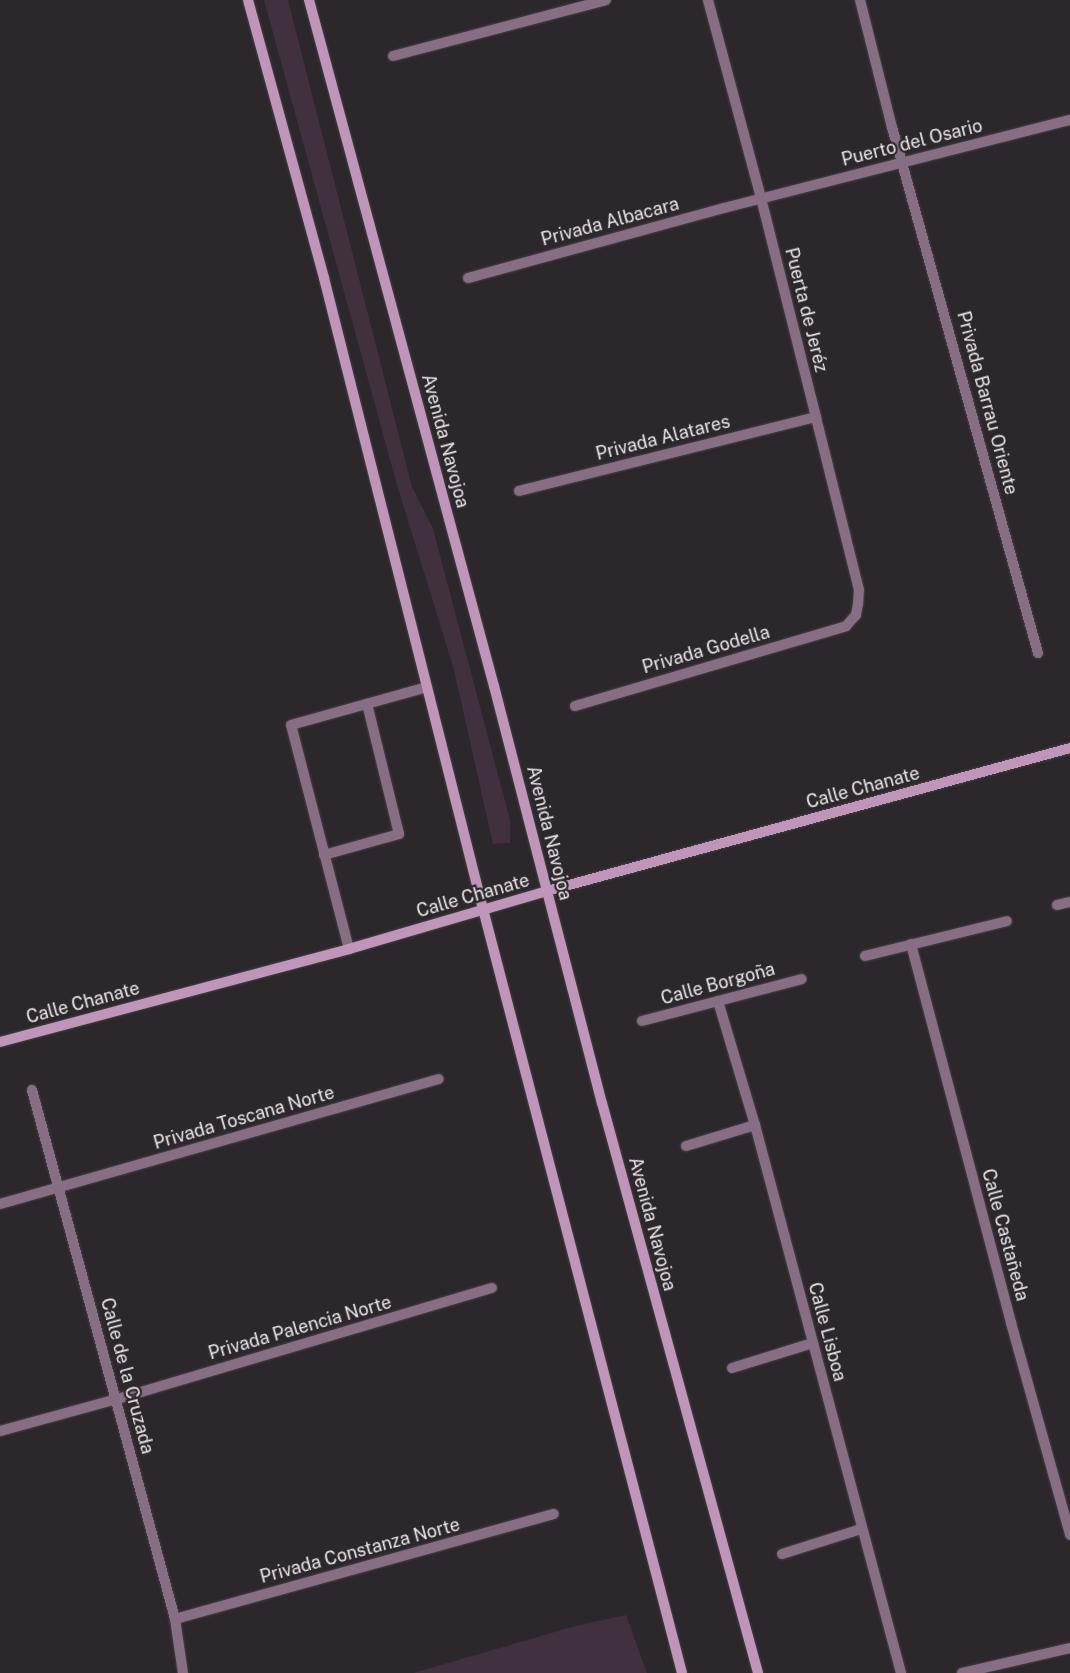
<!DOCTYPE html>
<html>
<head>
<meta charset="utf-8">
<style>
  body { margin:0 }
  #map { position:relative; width:1070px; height:1673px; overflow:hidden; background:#2c272b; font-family:"Public Sans",sans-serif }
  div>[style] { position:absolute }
  .green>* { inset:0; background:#41303e }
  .roads { filter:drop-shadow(0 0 1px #474246) drop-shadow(0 0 1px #474246) }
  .lane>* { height:10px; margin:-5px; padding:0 5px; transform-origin:5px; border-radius:5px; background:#886e85 }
  .street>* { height:10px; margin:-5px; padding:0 5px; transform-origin:5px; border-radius:5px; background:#886e85 }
  .secondary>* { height:10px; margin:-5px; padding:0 5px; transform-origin:5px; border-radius:5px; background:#bf96b9 }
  span { translate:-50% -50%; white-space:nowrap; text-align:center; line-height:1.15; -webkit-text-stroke:4.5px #2c272b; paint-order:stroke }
  .street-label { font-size:18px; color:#eae7e9 }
</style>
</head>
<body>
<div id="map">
  <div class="green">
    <div style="clip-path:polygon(264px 0,288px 0,412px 487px,433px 529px,510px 820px,510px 843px,493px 844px,453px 666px,397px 485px)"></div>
    <div style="clip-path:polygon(626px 1615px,647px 1673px,413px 1673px,579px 1625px)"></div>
  </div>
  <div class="roads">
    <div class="lane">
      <div style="left:324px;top:855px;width:78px;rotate:-15.6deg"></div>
      <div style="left:399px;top:834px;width:134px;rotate:-103.8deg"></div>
      <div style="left:349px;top:949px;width:231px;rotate:-104.5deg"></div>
      <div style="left:291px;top:725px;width:141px;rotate:-15.6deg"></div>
    </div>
    <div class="street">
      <div style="left:860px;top:0;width:131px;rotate:75.9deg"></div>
      <div style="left:892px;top:127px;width:546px;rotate:74.49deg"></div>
      <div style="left:393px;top:56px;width:220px;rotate:-14.7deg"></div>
      <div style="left:468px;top:278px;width:265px;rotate:-15.3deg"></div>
      <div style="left:724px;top:208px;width:357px;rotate:-14.3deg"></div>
      <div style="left:519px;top:491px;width:306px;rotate:-14deg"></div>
      <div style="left:575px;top:706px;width:283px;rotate:-16.4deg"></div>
      <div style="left:846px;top:626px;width:15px;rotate:-48deg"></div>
      <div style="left:856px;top:615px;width:11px;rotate:-80deg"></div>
      <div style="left:858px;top:604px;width:14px;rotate:-86deg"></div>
      <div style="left:859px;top:590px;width:178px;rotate:-104deg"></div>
      <div style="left:816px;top:417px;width:226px;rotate:-104.1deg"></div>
      <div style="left:761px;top:198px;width:205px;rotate:-105deg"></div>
      <div style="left:1057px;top:905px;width:13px;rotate:-13deg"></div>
      <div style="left:911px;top:944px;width:392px;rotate:75.2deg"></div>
      <div style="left:1011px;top:1323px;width:220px;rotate:74.4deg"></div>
      <div style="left:865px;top:956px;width:146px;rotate:-13.8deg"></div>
      <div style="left:718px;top:1001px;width:129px;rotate:73.4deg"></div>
      <div style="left:755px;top:1125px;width:567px;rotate:75.08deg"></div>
      <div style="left:642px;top:1021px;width:165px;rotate:-14.7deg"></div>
      <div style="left:32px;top:1090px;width:548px;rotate:74.87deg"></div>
      <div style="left:175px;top:1619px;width:55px;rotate:81.6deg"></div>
      <div style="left:686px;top:1146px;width:72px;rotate:-16.9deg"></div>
      <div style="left:0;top:1204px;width:456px;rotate:-15.9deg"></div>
      <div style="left:732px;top:1368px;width:85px;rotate:-17.2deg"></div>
      <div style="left:0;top:1431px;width:121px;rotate:-15.3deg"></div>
      <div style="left:117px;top:1399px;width:391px;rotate:-16.5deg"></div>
      <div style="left:782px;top:1554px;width:83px;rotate:-17.6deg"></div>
      <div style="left:175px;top:1619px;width:393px;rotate:-15.5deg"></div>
      <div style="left:962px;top:1673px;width:111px;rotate:-13deg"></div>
    </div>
    <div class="secondary">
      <div style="left:248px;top:0;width:288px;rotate:74.7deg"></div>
      <div style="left:324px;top:278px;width:651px;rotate:75.86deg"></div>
      <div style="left:483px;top:909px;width:789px;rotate:75.4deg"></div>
      <div style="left:309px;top:0;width:711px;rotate:74.91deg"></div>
      <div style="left:494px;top:686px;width:431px;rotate:75.5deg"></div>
      <div style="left:602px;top:1103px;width:591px;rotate:74.69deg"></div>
      <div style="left:0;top:1042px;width:361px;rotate:-14.9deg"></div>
      <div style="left:349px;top:949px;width:206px;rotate:-16.3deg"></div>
      <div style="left:547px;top:891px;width:542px;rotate:-15.29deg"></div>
    </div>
  </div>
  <div class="street-label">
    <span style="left:912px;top:143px;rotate:-14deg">Puerto del Osario</span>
    <span style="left:610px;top:222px;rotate:-15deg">Privada Albacara</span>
    <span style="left:806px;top:310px;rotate:76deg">Puerta de Jeréz</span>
    <span style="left:987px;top:403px;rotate:75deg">Privada Barrau Oriente</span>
    <span style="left:663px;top:438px;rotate:-14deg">Privada Alatares</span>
    <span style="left:445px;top:441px;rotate:75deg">Avenida Navojoa</span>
    <span style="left:706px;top:650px;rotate:-16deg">Privada Godella</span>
    <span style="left:863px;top:788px;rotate:-15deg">Calle Chanate</span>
    <span style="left:549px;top:833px;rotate:76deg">Avenida Navojoa</span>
    <span style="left:473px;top:896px;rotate:-16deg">Calle Chanate</span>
    <span style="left:718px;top:984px;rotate:-15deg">Calle Borgoña</span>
    <span style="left:83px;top:1003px;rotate:-15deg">Calle Chanate</span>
    <span style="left:244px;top:1118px;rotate:-16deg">Privada Toscana Norte</span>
    <span style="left:652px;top:1224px;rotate:75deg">Avenida Navojoa</span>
    <span style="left:1005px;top:1235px;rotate:75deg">Calle Castañeda</span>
    <span style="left:300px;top:1328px;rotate:-16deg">Privada Palencia Norte</span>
    <span style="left:827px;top:1332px;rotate:75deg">Calle Lisboa</span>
    <span style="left:127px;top:1376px;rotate:75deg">Calle de la Cruzada</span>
    <span style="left:360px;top:1551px;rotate:-15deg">Privada Constanza Norte</span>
  </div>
</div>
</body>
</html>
